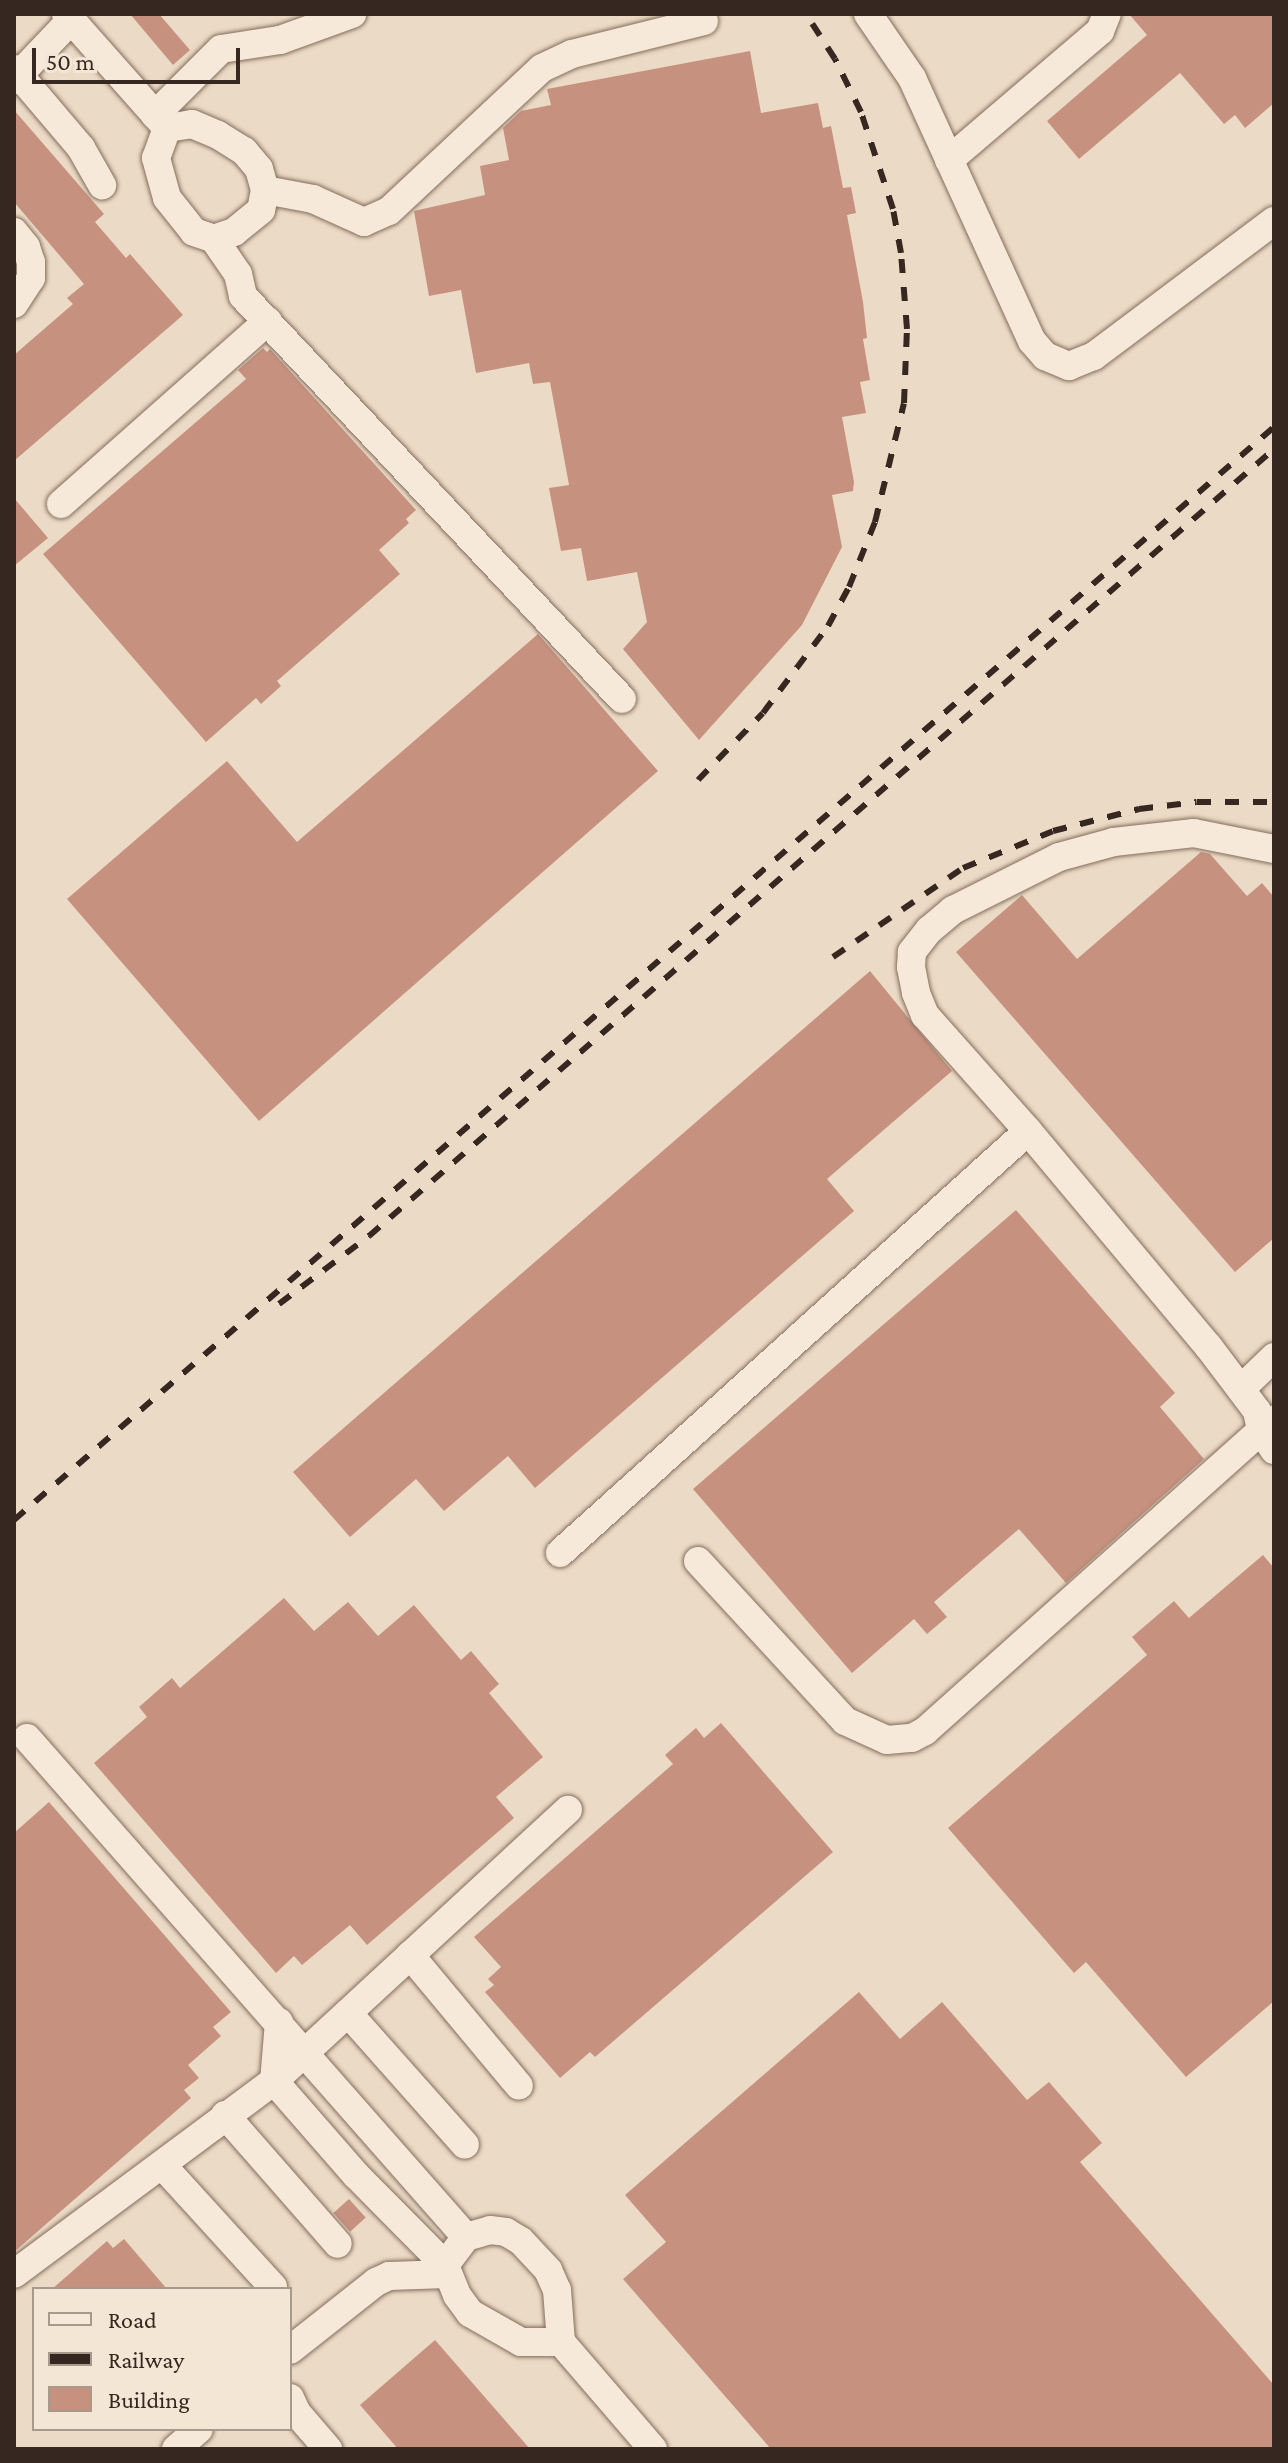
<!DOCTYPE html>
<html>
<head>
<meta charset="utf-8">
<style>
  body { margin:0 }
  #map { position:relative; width:1288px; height:2463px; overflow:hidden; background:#ebdbc6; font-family:"Crimson Pro",serif }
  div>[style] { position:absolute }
  .building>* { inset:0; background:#c6927f; transform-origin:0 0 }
  .roads { filter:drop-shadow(0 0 2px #856d5d) drop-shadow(0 0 2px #856d5d) }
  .minor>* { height:28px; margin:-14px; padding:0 14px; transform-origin:14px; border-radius:14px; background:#f6e9d9 }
  .rail>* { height:6px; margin-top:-3px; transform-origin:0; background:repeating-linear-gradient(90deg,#362720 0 14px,transparent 0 28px) }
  span { translate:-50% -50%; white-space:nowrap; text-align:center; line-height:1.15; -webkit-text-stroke:6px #f3e6d5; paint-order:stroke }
  .frame { position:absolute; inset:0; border:16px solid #362720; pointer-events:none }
  .legend { position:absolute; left:32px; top:2287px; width:260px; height:144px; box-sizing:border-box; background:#f3e6d5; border:2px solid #a79a8d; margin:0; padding:10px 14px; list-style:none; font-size:24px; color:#362720 }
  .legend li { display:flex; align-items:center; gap:16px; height:40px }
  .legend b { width:40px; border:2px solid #a79a8d }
  .scale { position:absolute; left:32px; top:48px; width:208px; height:36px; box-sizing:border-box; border:4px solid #362720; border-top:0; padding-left:10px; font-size:24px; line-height:28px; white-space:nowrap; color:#362720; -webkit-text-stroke:6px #f3e6d5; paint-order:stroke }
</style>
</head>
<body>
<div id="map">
  <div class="building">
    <div style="clip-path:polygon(130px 14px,159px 14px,190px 50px,173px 65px)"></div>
    <div style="clip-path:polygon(1129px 14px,1274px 14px,1274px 103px,1245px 128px,1235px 115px,1224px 124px,1180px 73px,1079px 159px,1047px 121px,1147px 35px)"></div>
    <div style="clip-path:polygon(750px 51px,761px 113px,818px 103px,823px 128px,831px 126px,843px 188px,851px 187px,856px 213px,847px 215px,863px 302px,867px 338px,863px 339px,870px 380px,860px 382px,866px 413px,842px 417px,854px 482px,853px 491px,832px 495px,842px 547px,802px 625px,699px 740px,623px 649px,647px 622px,637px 572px,587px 581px,581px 548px,561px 551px,549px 488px,569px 485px,550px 382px,533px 384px,529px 363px,476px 373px,461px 290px,429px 296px,414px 211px,485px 195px,480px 166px,509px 160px,503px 128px,521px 111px,551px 105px,547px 89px)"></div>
    <div style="clip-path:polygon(14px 110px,104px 214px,95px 222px,126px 258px,130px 254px,183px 315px,14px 461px,14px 355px,73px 304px,67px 298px,84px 284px,14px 202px)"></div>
    <div style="clip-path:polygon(263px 348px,267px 352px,270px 349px,416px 510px,406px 519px,409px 523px,379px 550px,400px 574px,277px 681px,281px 686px,261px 704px,256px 698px,206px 742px,43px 554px,246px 379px,238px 370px)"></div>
    <div style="clip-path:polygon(14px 498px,48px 538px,14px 566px)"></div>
    <div style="clip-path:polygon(538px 634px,658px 771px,259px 1121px,67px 899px,227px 761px,297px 842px)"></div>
    <div style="clip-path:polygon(1201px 852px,1210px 854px,1247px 896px,1262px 883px,1274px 897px,1274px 1238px,1235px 1272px,956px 952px,1022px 895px,1077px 959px)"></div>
    <div style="clip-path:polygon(870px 971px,952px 1071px,827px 1179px,854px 1211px,535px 1488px,508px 1456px,444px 1511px,416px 1479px,350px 1537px,293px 1472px)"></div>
    <div style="clip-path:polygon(1016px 1210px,1175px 1393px,1160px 1407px,1204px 1459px,1066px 1583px,1019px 1529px,934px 1602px,947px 1617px,927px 1634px,914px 1619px,852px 1673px,693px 1489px)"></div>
    <div style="clip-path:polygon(1263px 1555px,1274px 1568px,1274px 2001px,1186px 2077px,1086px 1962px,1074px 1973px,948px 1828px,1147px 1655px,1132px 1637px,1174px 1601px,1189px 1618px)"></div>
    <div style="clip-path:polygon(284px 1598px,314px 1631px,348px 1602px,378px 1636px,414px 1605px,461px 1660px,471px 1651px,499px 1684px,489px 1693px,543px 1757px,496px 1797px,514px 1818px,367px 1945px,350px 1925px,302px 1965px,294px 1956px,276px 1973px,94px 1763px,147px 1717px,139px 1707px,172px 1678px,180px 1688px)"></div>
    <div style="clip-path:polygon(721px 1723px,833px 1852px,595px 2057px,590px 2052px,560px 2078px,485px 1992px,494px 1985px,488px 1979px,501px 1967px,474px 1937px,673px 1764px,665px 1755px,696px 1728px,704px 1738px)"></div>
    <div style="clip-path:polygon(49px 1802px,231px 2012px,213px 2027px,221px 2036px,188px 2065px,199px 2078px,184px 2090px,191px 2098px,14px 2252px,14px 1833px)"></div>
    <div style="clip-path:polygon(859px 1992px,900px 2039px,942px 2002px,1027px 2100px,1049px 2082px,1102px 2143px,1080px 2162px,1274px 2385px,1274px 2449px,771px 2449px,623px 2279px,666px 2242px,625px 2195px)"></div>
    <div style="left:349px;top:2199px;width:25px;height:21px;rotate:48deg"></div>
    <div style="clip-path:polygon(124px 2239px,167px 2289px,52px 2289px,107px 2241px,113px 2248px)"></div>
    <div style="clip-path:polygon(435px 2340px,530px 2449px,398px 2449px,360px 2405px)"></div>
  </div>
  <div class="roads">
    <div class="minor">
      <div style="left:66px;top:14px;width:151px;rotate:48.5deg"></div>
      <div style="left:868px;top:14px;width:78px;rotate:55.5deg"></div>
      <div style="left:912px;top:78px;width:289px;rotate:65.5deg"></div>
      <div style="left:1032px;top:341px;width:20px;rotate:49deg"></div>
      <div style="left:1045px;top:356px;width:26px;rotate:23deg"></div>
      <div style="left:1069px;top:366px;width:27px;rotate:-22deg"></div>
      <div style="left:1094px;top:356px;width:225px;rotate:-36.9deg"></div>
      <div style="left:14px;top:69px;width:104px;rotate:49.7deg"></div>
      <div style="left:81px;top:148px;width:43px;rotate:60.4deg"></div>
      <div style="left:14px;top:80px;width:83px;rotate:-46.5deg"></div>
      <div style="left:155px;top:115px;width:93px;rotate:-45deg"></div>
      <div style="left:221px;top:49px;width:60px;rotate:-8.7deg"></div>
      <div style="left:280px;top:40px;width:77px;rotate:-19.9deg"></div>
      <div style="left:167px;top:128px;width:32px;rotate:110deg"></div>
      <div style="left:156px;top:158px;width:41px;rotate:74.6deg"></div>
      <div style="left:167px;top:198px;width:43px;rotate:51.5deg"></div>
      <div style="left:194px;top:232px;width:21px;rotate:19deg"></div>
      <div style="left:214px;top:239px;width:42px;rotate:55.6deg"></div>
      <div style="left:238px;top:274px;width:23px;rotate:77deg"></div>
      <div style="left:243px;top:296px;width:553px;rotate:46.76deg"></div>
      <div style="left:167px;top:128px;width:25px;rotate:-9deg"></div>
      <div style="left:192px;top:124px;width:28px;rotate:23deg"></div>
      <div style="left:218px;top:135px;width:31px;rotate:32deg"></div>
      <div style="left:244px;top:151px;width:23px;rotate:50deg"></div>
      <div style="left:259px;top:169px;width:22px;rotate:74deg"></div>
      <div style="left:265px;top:190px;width:20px;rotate:101deg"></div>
      <div style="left:261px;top:210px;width:35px;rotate:141deg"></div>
      <div style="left:234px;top:232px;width:21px;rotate:161deg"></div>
      <div style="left:949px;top:160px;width:199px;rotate:-40.5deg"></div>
      <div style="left:1100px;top:31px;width:18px;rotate:-68deg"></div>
      <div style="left:265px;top:190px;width:49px;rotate:10.6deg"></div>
      <div style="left:313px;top:199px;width:56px;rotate:24.3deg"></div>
      <div style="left:364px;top:222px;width:27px;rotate:-24deg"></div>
      <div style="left:389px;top:211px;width:209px;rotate:-43.1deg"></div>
      <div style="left:542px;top:68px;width:33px;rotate:-25deg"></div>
      <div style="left:572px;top:54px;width:136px;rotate:-14deg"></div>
      <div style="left:14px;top:232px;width:19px;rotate:51deg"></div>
      <div style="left:26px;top:247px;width:16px;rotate:72deg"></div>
      <div style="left:31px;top:262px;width:16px;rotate:90deg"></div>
      <div style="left:31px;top:278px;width:31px;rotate:123deg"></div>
      <div style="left:61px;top:504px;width:276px;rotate:-41.5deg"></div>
      <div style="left:1274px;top:849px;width:82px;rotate:-168.7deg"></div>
      <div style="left:1194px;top:833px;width:81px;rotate:173.6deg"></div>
      <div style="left:1114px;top:842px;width:57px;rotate:164.7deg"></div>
      <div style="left:1059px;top:857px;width:119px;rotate:153.4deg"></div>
      <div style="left:953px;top:910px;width:31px;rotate:140deg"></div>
      <div style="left:929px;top:930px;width:28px;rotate:128deg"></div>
      <div style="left:912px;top:952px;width:15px;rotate:94deg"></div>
      <div style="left:911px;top:967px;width:26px;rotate:79deg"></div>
      <div style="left:916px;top:993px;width:24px;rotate:68deg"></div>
      <div style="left:925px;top:1015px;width:155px;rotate:48.4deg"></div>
      <div style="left:1028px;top:1131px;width:280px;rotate:50.1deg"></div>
      <div style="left:1208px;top:1346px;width:81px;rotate:53deg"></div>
      <div style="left:1257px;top:1411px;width:19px;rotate:78deg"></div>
      <div style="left:1261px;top:1430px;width:24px;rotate:57deg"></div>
      <div style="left:1241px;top:1389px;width:46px;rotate:-44.1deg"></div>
      <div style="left:560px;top:1553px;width:630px;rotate:-42.04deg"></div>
      <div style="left:698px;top:1561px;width:217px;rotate:47.4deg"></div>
      <div style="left:845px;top:1721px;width:46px;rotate:24.3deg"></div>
      <div style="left:887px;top:1740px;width:25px;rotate:-5deg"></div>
      <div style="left:912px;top:1738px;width:15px;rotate:-28deg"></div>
      <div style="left:925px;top:1731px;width:467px;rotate:-41.8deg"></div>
      <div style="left:27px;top:1738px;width:665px;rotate:48.66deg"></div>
      <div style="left:410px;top:1955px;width:170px;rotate:50.2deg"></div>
      <div style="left:348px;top:2013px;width:176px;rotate:48.4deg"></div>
      <div style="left:279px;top:2022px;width:59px;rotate:94.8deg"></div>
      <div style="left:274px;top:2081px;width:125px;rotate:48.9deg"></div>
      <div style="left:356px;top:2175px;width:127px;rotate:45.3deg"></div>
      <div style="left:225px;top:2115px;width:171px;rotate:48.8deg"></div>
      <div style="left:162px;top:2165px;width:165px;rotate:47.7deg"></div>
      <div style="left:490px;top:2230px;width:16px;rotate:7deg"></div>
      <div style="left:506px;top:2232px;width:17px;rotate:31deg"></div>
      <div style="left:521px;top:2241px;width:40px;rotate:47deg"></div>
      <div style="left:548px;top:2270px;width:22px;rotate:66deg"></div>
      <div style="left:557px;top:2290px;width:52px;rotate:85.6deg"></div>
      <div style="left:561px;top:2342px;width:40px;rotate:180deg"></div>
      <div style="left:521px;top:2342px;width:59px;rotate:-150.4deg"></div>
      <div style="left:470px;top:2313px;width:22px;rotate:-126deg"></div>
      <div style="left:457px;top:2295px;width:32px;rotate:-112deg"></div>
      <div style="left:445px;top:2265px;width:35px;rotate:-53deg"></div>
      <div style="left:466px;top:2237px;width:25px;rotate:-16deg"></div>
      <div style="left:14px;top:2274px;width:324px;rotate:-36.6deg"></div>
      <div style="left:274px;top:2081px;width:400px;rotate:-42.7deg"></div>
      <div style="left:561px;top:2342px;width:141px;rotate:49.3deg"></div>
      <div style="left:290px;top:2350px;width:110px;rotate:-38.3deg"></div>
      <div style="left:376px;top:2282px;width:14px;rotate:-25deg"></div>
      <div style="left:389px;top:2276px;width:58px;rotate:-2deg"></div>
      <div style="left:290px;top:2398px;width:17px;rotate:65deg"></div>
      <div style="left:297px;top:2413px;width:48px;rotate:49.3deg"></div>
      <div style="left:176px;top:2449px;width:30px;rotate:-41deg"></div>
    </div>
  </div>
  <div class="rail">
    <div style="left:698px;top:780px;width:93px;rotate:-45.9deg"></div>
    <div style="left:763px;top:713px;width:109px;rotate:-53.2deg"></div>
    <div style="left:828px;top:626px;width:44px;rotate:-61.7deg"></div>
    <div style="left:849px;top:587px;width:70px;rotate:-68.2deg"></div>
    <div style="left:875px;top:522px;width:122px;rotate:-76.3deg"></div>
    <div style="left:904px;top:403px;width:74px;rotate:-87.7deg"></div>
    <div style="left:907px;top:329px;width:76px;rotate:-94.5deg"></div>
    <div style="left:901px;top:253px;width:45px;rotate:-100.3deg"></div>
    <div style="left:893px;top:209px;width:102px;rotate:-108.3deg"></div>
    <div style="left:861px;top:112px;width:59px;rotate:-116.1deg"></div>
    <div style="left:835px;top:59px;width:54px;rotate:-122.8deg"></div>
    <div style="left:833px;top:957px;width:158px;rotate:-34.4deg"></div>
    <div style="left:963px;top:868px;width:97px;rotate:-22.3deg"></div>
    <div style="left:1053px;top:831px;width:89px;rotate:-14.3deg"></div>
    <div style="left:1139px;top:809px;width:58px;rotate:-6.9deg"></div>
    <div style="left:1197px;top:802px;width:77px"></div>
    <div style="left:279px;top:1304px;width:113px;rotate:-37.1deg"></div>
    <div style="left:369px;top:1236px;width:1199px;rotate:-41.01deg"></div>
    <div style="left:14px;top:1520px;width:1668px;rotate:-40.94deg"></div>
  </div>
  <div class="frame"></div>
  <ul class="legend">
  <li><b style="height:10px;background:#f6e9d9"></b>Road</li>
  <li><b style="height:10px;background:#362720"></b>Railway</li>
  <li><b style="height:22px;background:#c6927f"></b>Building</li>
  </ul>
  <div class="scale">50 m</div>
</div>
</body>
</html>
